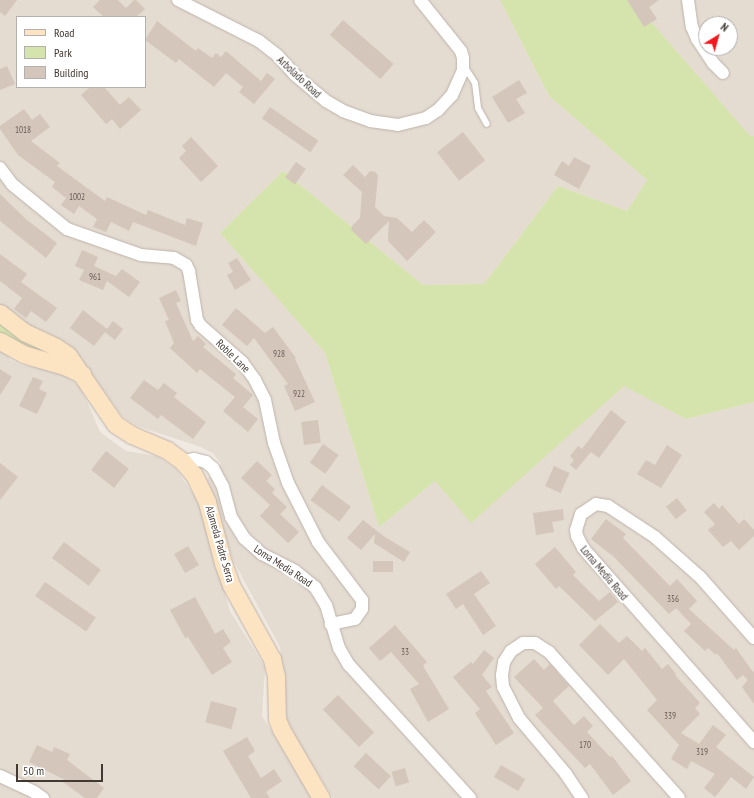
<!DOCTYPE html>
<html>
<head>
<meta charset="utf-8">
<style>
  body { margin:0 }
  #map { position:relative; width:754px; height:798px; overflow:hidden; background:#f1eae2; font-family:"PT Sans Narrow",sans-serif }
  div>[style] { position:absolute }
  .residential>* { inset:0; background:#e4dbd1 }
  .green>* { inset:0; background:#d5e4ac }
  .building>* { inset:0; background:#d5c6bb; transform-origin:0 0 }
  .roads { filter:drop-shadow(0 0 1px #beb3a9) drop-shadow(0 0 1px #beb3a9) }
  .lane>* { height:6px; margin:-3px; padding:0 3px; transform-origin:3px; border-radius:3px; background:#fff }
  .street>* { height:12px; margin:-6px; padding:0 6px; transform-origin:6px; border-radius:6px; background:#fff }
  .secondary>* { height:17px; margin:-8.5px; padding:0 8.5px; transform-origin:8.5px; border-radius:8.5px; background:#fce3c1 }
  span { translate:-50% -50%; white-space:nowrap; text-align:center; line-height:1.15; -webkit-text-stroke:4px #fff; paint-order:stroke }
  .number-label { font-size:9px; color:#675c55 }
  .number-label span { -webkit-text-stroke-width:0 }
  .street-label { font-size:11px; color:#423933 }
  .legend { position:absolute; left:16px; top:16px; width:130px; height:72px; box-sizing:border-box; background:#fff; border:1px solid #b3b0ad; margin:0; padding:5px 7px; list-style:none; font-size:12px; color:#423933 }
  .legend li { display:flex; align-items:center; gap:8px; height:20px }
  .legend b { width:20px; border:1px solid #b3b0ad }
  .north { position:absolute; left:698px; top:16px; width:40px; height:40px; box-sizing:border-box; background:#fff; border:1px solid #b3b0ad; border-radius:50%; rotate:37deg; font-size:11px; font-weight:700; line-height:16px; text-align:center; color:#423933 }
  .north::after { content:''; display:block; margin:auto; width:14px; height:18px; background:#f2181e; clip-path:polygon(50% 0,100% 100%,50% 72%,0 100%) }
  .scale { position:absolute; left:16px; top:764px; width:87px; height:18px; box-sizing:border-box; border:2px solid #423933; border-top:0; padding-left:5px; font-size:12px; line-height:14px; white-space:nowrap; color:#423933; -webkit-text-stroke:3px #fff; paint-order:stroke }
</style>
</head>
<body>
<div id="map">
  <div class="residential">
    <div style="clip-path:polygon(evenodd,0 0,500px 0,549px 96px,647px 180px,627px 211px,558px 186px,484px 284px,423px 285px,283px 171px,220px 233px,325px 353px,379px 527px,435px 481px,471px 522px,624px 385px,686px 419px,754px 402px,754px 798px,333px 798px,287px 724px,280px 647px,233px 560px,207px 479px,221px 464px,214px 454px,201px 447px,137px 426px,122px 416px,84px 364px,0 306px,0 0,17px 17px,145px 17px,145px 87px,17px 87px,17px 17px)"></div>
    <div style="clip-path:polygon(evenodd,632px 0,754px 0,754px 136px,750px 137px,632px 0,706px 24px,730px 24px,730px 48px,706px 48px,706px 24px)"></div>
    <div style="clip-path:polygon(0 348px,11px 360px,21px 365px,61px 372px,79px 386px,86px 399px,100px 432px,126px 451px,157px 456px,176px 469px,199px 503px,230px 611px,265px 667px,262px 716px,314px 798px,0 798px)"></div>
  </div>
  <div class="green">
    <div style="clip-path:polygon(500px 0,632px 0,750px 136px,754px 136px,754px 402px,686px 419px,624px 386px,471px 523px,435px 481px,379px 527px,325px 353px,220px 233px,283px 171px,423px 285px,484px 284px,558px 186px,627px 211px,647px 180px,549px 96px)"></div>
    <div style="clip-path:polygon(0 324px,16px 336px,63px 360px,0 337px)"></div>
  </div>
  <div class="building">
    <div style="clip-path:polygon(0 0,17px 0,5px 16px,0 12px)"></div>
    <div style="clip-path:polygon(100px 0,118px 0,126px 8px,134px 0,136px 0,145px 9px,136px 17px,104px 17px,93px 7px)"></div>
    <div style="clip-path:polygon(627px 0,659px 0,649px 7px,657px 19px,644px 27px)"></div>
    <div style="left:343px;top:20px;width:67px;height:20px;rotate:41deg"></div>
    <div style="clip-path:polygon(157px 21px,196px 51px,198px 48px,212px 58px,216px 53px,221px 57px,226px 51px,261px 81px,267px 73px,275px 79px,254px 104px,239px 92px,243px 87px,226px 73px,214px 87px,179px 59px,176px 63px,145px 40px)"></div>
    <div style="clip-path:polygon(7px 66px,15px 84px,0 90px,0 69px)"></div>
    <div style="clip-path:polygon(519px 80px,527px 93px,516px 99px,525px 113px,508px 123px,492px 97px)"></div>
    <div style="clip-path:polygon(90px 87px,104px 87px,120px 105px,129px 97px,141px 110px,120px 129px,112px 119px,106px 124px,81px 95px)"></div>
    <div style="left:270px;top:107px;width:59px;height:14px;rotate:35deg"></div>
    <div style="clip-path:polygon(24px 109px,32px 120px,40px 114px,50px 127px,31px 141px,60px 163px,57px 166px,105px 201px,107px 197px,146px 215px,148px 210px,185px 225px,187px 218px,203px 223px,196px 246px,133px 222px,129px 231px,111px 222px,106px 232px,93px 227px,97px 219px,79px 206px,74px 214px,61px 205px,66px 198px,52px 187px,55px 182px,18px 155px,0 129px,0 126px)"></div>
    <div style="left:463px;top:132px;width:36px;height:33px;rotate:52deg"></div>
    <div style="clip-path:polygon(191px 137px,218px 166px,201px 182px,179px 158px,186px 151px,182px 146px)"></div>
    <div style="clip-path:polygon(574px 157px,591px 166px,579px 189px,554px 175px,562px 161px,569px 166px)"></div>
    <div style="left:296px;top:162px;width:12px;height:19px;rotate:35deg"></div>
    <div style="clip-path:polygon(353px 165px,365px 177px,370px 171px,375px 172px,378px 175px,375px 207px,384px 216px,397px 218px,412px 232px,424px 220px,436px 232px,407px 261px,388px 241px,389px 221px,366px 244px,351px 230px,352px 226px,360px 218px,362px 192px,343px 175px)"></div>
    <div style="clip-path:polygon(0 194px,27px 220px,57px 243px,46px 258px,0 221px)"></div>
    <div style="clip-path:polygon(82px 250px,98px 257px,94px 266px,116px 276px,122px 269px,140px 282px,129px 297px,107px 281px,103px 290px,79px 280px,84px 270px,75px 266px)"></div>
    <div style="clip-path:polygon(0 254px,27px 274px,21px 282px,57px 308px,46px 322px,31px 311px,26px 318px,14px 309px,22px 298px,0 281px)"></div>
    <div style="clip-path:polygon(237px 258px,251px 280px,235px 290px,227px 275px,233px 272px,228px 263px)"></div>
    <div style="clip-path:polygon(176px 290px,181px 301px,176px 303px,193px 341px,198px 336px,206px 344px,203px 347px,236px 374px,233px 378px,253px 395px,243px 407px,258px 419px,248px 432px,223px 411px,235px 397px,200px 369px,197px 373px,170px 348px,174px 343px,165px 321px,169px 320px,159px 298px)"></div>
    <div style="clip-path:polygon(236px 308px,265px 333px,273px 327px,296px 358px,295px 359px,315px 402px,295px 411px,284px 386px,288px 384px,254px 338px,247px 346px,222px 325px)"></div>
    <div style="clip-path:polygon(83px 310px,107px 329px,113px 321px,123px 329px,115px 340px,105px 332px,94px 346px,70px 328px)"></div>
    <div style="clip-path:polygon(0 369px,12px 377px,0 395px)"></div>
    <div style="clip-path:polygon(33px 377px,43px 381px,39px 389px,47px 393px,37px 414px,19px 406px)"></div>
    <div style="clip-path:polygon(144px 380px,158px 390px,164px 383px,177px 393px,174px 397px,206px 422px,193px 439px,161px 415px,158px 419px,130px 398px)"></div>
    <div style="clip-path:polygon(611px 410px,626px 422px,599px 458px,591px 452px,576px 470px,570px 465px,574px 460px,570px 456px,578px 446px,582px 449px)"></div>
    <div style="left:318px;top:420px;width:23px;height:17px;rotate:83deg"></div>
    <div style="left:323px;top:444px;width:19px;height:23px;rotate:35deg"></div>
    <div style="clip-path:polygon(667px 445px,682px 455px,661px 488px,637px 474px,646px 460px,655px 465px)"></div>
    <div style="left:106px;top:451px;width:29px;height:24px;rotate:38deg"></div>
    <div style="clip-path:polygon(257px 461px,272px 475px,266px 481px,275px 489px,272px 493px,287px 507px,280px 514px,299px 532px,288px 543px,260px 516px,270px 505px,241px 478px)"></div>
    <div style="clip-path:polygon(0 463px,18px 477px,0 500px)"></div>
    <div style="left:554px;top:466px;width:17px;height:22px;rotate:24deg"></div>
    <div style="left:322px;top:485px;width:36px;height:19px;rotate:37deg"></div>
    <div style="left:677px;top:498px;width:16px;height:14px;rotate:52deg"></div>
    <div style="clip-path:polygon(714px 503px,719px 509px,722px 505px,739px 524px,744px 519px,754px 530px,754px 536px,739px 550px,731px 541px,723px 547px,708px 530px,715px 524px,704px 512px)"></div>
    <div style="clip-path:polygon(563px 509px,564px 520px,552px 522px,554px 532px,536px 535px,533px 513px)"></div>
    <div style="clip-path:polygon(606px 519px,626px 534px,623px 538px,670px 586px,677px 579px,697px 601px,689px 609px,734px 650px,736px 648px,753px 672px,754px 671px,754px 704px,742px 687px,748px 680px,743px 675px,737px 680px,717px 653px,716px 655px,708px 648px,705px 651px,684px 631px,691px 624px,676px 608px,669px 614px,614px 557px,591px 539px)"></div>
    <div style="clip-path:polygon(363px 520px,385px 537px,410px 552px,404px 562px,374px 543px,375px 534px,361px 550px,347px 538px)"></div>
    <div style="left:64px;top:542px;width:46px;height:20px;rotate:37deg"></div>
    <div style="left:188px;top:546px;width:22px;height:16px;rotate:60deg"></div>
    <div style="clip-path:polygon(555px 547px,576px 572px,573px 575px,599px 601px,610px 592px,618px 602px,595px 621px,559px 586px,556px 589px,535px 564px)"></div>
    <div style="left:373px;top:561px;width:20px;height:11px"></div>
    <div style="clip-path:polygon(481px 571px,490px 583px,474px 594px,496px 626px,483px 635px,463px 604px,456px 609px,446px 594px)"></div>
    <div style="left:45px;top:582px;width:62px;height:17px;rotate:35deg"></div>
    <div style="clip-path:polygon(195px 597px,215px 634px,223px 629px,231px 642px,223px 648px,232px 662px,212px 675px,188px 637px,185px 638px,170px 610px)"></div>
    <div style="clip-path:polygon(600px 624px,619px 643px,627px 636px,642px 651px,645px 648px,662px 669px,668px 664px,676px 674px,675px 675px,700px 703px,695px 708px,700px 714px,681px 733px,699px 744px,713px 725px,726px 735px,716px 747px,754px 777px,746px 789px,731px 777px,715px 797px,704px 788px,715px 774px,691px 761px,687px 769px,671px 759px,679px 745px,647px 710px,657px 700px,624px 659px,608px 675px,579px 645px)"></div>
    <div style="clip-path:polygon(395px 625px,427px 662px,423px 666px,449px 709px,428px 722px,410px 689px,419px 684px,391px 652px,380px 661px,369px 648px)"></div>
    <div style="clip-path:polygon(484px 650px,494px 658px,482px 675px,492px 687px,486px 691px,514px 733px,496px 745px,475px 713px,480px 709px,453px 677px,471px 662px,473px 664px)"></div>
    <div style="clip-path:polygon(534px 659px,544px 670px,550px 664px,569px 686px,553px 701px,574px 725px,584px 716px,593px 726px,587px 732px,610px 757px,612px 756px,631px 781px,613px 795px,590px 764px,585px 768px,535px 715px,543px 708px,514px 677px)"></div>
    <div style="left:338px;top:695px;width:52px;height:21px;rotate:46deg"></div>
    <div style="left:211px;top:701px;width:27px;height:22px;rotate:15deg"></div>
    <div style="clip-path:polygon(247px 737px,255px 751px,248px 756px,261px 778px,274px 769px,282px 781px,266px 792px,270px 798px,251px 798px,223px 751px)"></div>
    <div style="clip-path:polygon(37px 745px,52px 752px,54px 747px,70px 754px,67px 760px,104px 788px,97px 798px,85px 798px,63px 782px,65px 780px,29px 762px)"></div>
    <div style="left:366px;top:753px;width:34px;height:18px;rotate:43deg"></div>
    <div style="left:501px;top:765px;width:28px;height:14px;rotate:30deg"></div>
    <div style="left:405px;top:768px;width:15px;height:14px;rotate:74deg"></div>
  </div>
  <div class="roads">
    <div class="lane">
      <div style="left:464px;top:66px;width:20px;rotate:57deg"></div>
      <div style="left:475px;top:83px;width:25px;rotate:83deg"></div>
      <div style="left:478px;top:108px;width:18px;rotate:61deg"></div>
    </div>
    <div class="street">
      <div style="left:178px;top:0;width:91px;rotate:26.8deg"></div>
      <div style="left:259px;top:41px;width:24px;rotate:38deg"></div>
      <div style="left:278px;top:56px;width:25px;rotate:48deg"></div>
      <div style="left:295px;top:75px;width:40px;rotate:40deg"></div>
      <div style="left:326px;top:101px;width:20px;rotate:30deg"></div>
      <div style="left:343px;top:111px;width:29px;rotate:20deg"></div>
      <div style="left:370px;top:121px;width:28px;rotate:8deg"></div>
      <div style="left:398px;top:125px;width:29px;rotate:-14deg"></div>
      <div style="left:426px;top:118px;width:14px;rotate:-34deg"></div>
      <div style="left:438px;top:110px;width:21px;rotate:-47deg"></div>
      <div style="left:452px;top:95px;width:27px;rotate:-66deg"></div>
      <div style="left:463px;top:70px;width:12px;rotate:-90deg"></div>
      <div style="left:463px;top:58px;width:7px;rotate:-106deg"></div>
      <div style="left:461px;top:51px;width:65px;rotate:-128.8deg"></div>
      <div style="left:688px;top:0;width:27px;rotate:82deg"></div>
      <div style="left:692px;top:27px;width:13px;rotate:67deg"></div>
      <div style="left:697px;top:39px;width:29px;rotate:56deg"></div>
      <div style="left:713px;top:63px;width:14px;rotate:45deg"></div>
      <div style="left:0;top:168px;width:21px;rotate:53deg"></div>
      <div style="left:13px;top:185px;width:70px;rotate:39.2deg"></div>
      <div style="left:67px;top:229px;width:78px;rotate:19.4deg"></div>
      <div style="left:141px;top:255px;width:33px;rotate:5deg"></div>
      <div style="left:174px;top:258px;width:14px;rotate:30deg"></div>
      <div style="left:186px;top:265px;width:7px;rotate:63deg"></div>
      <div style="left:189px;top:271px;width:50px;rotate:80.7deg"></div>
      <div style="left:197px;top:320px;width:7px;rotate:56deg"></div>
      <div style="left:201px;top:326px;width:55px;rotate:41.3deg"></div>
      <div style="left:242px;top:362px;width:22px;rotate:54deg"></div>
      <div style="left:255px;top:380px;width:22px;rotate:63deg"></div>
      <div style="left:265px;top:400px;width:44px;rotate:78.2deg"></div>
      <div style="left:274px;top:443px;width:42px;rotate:70.7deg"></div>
      <div style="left:288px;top:483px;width:66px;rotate:63deg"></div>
      <div style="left:318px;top:542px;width:73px;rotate:52.8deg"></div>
      <div style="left:362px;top:600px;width:9px;rotate:90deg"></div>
      <div style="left:362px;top:609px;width:12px;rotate:125deg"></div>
      <div style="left:355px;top:619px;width:25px;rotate:168deg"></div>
      <div style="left:182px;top:461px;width:12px;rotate:-9deg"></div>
      <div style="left:194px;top:459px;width:12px;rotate:14deg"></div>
      <div style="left:206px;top:462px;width:9px;rotate:41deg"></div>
      <div style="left:213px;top:468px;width:21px;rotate:62deg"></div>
      <div style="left:223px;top:487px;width:31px;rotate:75deg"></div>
      <div style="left:231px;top:517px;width:25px;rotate:58deg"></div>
      <div style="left:244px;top:538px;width:24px;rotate:42deg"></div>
      <div style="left:262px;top:554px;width:37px;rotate:27deg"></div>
      <div style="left:295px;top:571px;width:26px;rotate:39deg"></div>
      <div style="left:315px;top:587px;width:21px;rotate:59deg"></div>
      <div style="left:326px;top:605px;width:45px;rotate:73.2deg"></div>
      <div style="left:339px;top:648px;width:20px;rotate:60deg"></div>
      <div style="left:349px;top:665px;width:180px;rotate:47.7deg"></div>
      <div style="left:754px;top:638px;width:81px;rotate:-131.5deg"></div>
      <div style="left:700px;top:577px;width:60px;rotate:-138.4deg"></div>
      <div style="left:655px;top:537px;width:56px;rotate:-146.6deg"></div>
      <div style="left:608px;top:506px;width:12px;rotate:-171deg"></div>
      <div style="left:596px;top:504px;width:18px;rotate:146deg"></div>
      <div style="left:581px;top:514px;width:17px;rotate:107deg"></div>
      <div style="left:576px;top:530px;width:6px;rotate:81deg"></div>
      <div style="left:577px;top:536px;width:13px;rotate:63deg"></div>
      <div style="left:583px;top:548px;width:259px;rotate:48.6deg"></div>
      <div style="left:0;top:776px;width:38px;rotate:25deg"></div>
      <div style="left:34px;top:792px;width:11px;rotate:34deg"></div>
      <div style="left:582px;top:798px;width:29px;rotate:-124deg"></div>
      <div style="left:566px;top:774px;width:73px;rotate:-130deg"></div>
      <div style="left:519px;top:718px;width:35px;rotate:-117deg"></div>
      <div style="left:503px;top:687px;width:12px;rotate:-95deg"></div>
      <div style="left:502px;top:675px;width:13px;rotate:-81deg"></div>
      <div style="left:504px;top:662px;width:13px;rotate:-58deg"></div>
      <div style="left:511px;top:651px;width:14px;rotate:-34deg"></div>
      <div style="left:523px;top:643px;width:12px"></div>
      <div style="left:535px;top:643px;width:17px;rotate:33deg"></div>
      <div style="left:549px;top:652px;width:195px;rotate:48.3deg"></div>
    </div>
    <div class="secondary">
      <div style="left:0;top:313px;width:31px;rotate:38deg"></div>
      <div style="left:24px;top:332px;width:35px;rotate:25deg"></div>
      <div style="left:56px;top:347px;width:14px;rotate:34deg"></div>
      <div style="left:68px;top:355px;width:83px;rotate:55.7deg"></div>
      <div style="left:115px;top:424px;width:20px;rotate:33deg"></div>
      <div style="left:132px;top:435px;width:38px;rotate:23deg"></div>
      <div style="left:167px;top:450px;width:19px;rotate:36deg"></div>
      <div style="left:182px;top:461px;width:18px;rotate:49deg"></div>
      <div style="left:194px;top:475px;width:30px;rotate:64deg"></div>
      <div style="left:207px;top:502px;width:63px;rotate:75.3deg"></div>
      <div style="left:223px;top:563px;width:23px;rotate:70deg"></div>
      <div style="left:231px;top:585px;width:85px;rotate:61deg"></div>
      <div style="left:272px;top:659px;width:17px;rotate:77deg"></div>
      <div style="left:276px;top:676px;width:43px;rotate:88.7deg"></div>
      <div style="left:277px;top:719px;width:11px;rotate:68deg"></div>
      <div style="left:281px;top:729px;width:80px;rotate:59.9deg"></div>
      <div style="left:0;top:341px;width:26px;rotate:29deg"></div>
      <div style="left:23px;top:354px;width:43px;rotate:16.3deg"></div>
      <div style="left:64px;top:366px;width:20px;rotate:24deg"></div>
    </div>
  </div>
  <div class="number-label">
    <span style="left:23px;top:130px">1018</span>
    <span style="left:77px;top:197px">1002</span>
    <span style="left:95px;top:277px">961</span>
    <span style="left:279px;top:354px">928</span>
    <span style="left:299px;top:394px">922</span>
    <span style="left:673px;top:599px">356</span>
    <span style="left:405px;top:652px">33</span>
    <span style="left:670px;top:716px">339</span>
    <span style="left:585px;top:745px">170</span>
    <span style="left:702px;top:752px">319</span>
  </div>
  <div class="street-label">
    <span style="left:299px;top:77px;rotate:43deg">Arbolado Road</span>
    <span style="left:233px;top:356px;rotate:44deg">Roble Lane</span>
    <span style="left:220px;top:544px;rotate:74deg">Alameda Padre Serra</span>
    <span style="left:283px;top:566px;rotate:33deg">Loma Media Road</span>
    <span style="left:604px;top:573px;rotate:50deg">Loma Media Road</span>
  </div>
  <ul class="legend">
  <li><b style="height:5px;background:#fce3c1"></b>Road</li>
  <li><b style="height:11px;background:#d5e4ac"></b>Park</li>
  <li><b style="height:11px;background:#d5c6bb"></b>Building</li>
  </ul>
  <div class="north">N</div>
  <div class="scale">50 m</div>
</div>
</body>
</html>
